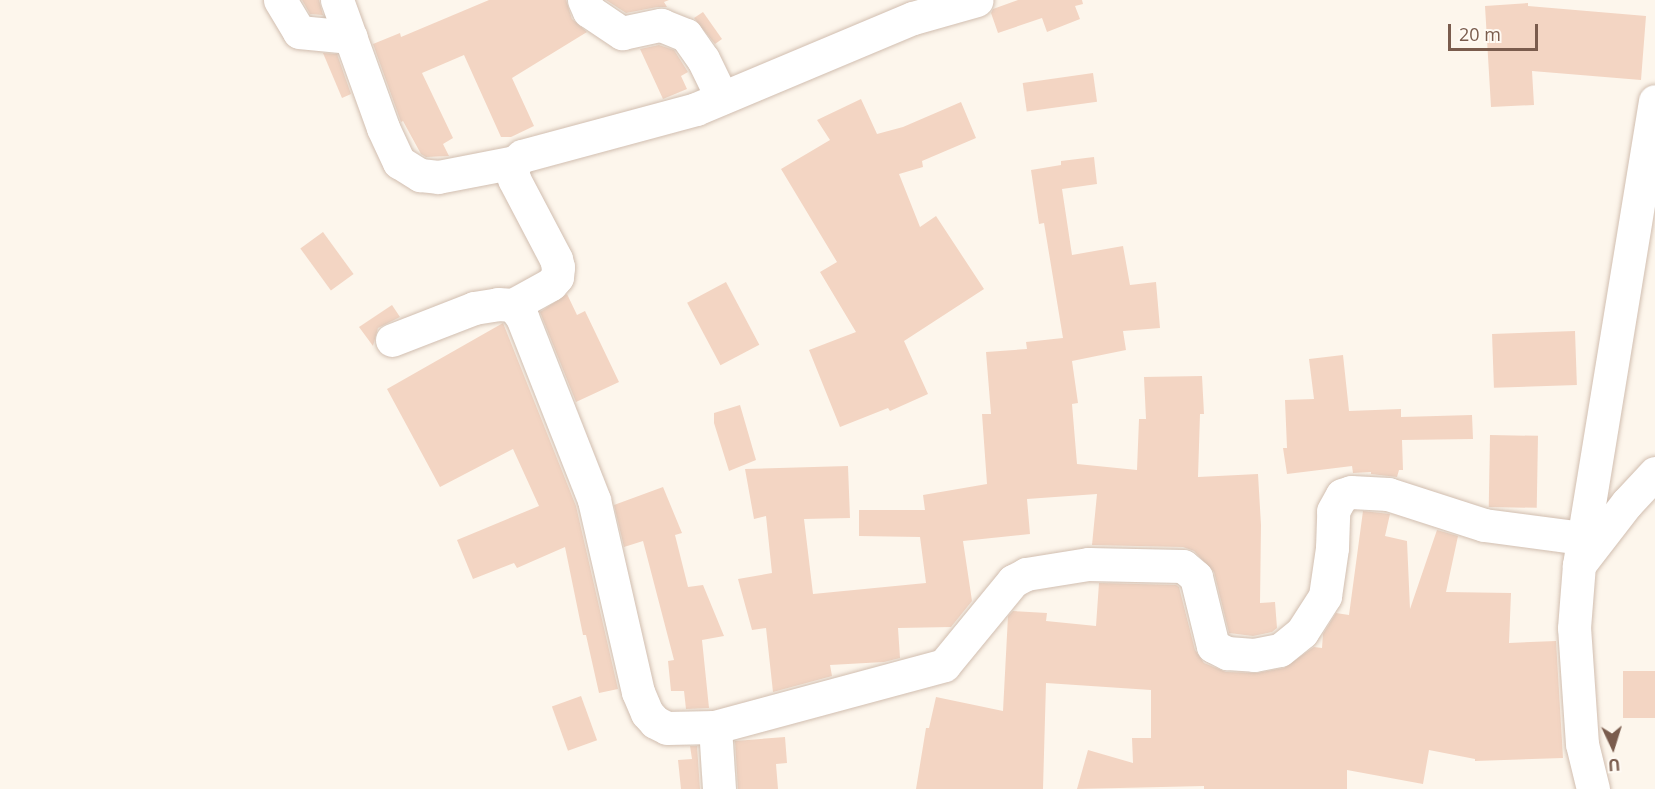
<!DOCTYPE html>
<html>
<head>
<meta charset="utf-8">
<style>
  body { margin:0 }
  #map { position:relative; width:1655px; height:789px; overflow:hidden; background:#fdf6ec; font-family:"Open Sans",sans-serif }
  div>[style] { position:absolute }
  .building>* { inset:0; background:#f3d5c3; transform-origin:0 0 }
  .roads { filter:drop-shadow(0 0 2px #d1beb0) drop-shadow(0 0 2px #d1beb0) }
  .minor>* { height:33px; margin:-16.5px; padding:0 16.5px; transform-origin:16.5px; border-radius:16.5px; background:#fff }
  span { translate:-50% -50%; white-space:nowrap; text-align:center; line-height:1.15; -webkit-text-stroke:4.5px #fffaf3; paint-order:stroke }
  .north { position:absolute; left:1583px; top:717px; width:60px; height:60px; -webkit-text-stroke:4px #fffaf3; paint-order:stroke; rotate:176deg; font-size:16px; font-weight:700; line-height:24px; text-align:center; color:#7a5c4d }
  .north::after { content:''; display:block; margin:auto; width:21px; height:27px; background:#7a5c4d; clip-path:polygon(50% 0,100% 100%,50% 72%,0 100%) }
  .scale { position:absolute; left:1448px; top:24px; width:90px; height:27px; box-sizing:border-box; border:3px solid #7a5c4d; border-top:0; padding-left:8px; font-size:18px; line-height:21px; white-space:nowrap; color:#7a5c4d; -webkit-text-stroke:4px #fffaf3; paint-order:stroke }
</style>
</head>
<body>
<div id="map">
  <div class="building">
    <div style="clip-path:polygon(302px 0,319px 0,323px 15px,310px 14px)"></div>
    <div style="clip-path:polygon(489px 0,566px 0,572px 19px,587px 32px,512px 78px,534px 126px,511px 137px,501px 137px,464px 55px,422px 73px,453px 138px,443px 144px,449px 156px,426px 157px,421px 154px,403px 121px,401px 122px,373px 44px,400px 33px,401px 37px)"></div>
    <div style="clip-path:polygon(606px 0,669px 0,664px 2px,667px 7px,657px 7px,626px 13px)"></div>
    <div style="clip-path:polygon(1018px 0,1082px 0,1083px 4px,1075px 6px,1080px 19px,1047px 32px,1042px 18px,998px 33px,991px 13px,993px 9px)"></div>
    <div style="clip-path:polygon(1528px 3px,1528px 6px,1646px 16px,1641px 80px,1532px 71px,1534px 105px,1491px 107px,1485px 6px)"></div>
    <div style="clip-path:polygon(703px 12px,722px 39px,715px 44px,694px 18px)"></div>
    <div style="clip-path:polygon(659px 45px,674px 50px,688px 72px,681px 76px,687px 89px,663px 99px,640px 49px)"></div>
    <div style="clip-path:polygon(323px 53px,337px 54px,351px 94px,342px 98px)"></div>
    <div style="left:1093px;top:73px;width:29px;height:71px;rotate:82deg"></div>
    <div style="clip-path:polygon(861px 99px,877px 134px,903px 127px,961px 102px,976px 138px,922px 161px,923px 167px,899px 174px,920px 227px,936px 216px,984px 289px,904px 341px,928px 394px,890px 411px,888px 408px,840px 427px,809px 350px,856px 332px,820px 272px,837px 262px,781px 169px,830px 140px,817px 120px)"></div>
    <div style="clip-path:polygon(1094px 157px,1097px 184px,1062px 189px,1072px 255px,1123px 246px,1130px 285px,1156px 282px,1160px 328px,1123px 331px,1126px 350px,1072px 361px,1078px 403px,1072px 404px,1077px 464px,1137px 470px,1139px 419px,1146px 419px,1144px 377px,1202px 376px,1204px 414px,1200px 414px,1198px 477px,1258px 474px,1261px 525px,1260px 603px,1275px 602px,1277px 628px,1272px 632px,1253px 636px,1229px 633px,1214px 572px,1194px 551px,1183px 547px,1092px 545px,1097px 494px,1027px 499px,1030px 534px,963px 541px,972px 601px,951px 627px,898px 628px,900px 658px,884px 662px,830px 665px,832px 676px,773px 692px,766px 628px,752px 630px,738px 579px,772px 573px,766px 516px,754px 519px,745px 469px,848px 466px,850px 518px,804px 519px,813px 594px,926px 583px,920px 537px,859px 536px,859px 510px,925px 510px,923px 495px,987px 484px,982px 414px,991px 414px,986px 352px,1027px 349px,1026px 342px,1063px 338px,1044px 223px,1039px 224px,1031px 170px,1061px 165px,1061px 161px)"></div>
    <div style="left:323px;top:232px;width:52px;height:28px;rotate:54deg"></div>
    <div style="left:726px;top:282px;width:71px;height:44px;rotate:62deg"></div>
    <div style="clip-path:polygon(567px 294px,577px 315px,585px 311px,619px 382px,576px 402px,540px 312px)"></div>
    <div style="clip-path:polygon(392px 305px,400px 317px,378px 328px,373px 346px,359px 327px)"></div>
    <div style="clip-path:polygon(503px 323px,576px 506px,618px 689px,599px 693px,586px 635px,583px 635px,565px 547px,517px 568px,514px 563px,473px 579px,457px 540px,539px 506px,513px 449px,440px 487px,387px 389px)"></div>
    <div style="left:1575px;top:331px;width:54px;height:83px;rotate:88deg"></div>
    <div style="clip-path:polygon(1343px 355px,1349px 411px,1401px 409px,1401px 417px,1472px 415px,1473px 439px,1402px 440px,1403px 470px,1399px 470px,1397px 477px,1371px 474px,1371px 472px,1353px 473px,1352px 466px,1287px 474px,1283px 448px,1287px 448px,1285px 400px,1314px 399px,1309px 359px)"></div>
    <div style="clip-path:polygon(740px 405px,756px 460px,729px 471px,714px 423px,714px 413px)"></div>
    <div style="left:1490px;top:435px;width:48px;height:72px;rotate:1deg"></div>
    <div style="clip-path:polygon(663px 487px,682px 533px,675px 535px,688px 587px,703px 585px,724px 636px,702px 640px,709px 708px,686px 709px,684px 691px,671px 691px,668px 661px,674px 660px,643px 541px,624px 547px,614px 505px)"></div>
    <div style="clip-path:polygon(1363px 511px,1390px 514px,1385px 536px,1407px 541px,1410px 609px,1437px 530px,1458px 536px,1446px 592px,1511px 593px,1509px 643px,1556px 641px,1563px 758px,1475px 761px,1475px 759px,1429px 750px,1423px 784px,1347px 770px,1347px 789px,1204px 789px,1204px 786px,1077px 789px,1088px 750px,1133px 763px,1132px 738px,1151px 738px,1151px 690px,1046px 683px,1043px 789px,916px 789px,926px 728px,929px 728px,936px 697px,1003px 711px,1008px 616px,1013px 611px,1047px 613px,1046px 621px,1096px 626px,1099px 583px,1176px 585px,1179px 587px,1195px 650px,1204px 663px,1226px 672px,1257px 673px,1284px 668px,1314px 647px,1322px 648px,1323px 634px,1336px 613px,1349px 615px)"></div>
    <div style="left:1655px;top:671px;width:47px;height:32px;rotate:90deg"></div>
    <div style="left:581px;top:696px;width:47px;height:31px;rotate:70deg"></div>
    <div style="clip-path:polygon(785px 737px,787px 763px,776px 764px,778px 789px,738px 789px,735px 741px)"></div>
    <div style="clip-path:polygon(690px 746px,697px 746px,700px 789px,681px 789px,678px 760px,692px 759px)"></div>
  </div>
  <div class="roads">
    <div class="minor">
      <div style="left:280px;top:0;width:37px;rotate:59deg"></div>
      <div style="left:299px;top:32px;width:52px;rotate:5.5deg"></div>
      <div style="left:337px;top:0;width:136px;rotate:70.2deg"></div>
      <div style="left:383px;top:128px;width:38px;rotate:65deg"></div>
      <div style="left:399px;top:162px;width:25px;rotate:32deg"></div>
      <div style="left:420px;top:175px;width:18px;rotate:6deg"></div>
      <div style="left:438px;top:177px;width:78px;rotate:-11deg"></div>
      <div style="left:584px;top:0;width:12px;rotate:66deg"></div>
      <div style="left:589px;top:11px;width:40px;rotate:34deg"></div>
      <div style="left:622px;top:33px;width:40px;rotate:-12deg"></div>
      <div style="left:661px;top:25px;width:27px;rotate:22deg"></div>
      <div style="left:686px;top:35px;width:29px;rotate:55deg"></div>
      <div style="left:703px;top:59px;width:43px;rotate:64deg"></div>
      <div style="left:513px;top:305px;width:43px;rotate:-28.9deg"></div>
      <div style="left:551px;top:284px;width:9px;rotate:-49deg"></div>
      <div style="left:557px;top:277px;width:10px;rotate:-84deg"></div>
      <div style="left:558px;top:267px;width:8px;rotate:-104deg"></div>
      <div style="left:556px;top:259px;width:90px;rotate:-117.7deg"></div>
      <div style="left:514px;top:179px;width:11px;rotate:-100deg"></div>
      <div style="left:512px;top:168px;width:7px;rotate:-63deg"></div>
      <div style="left:515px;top:162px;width:9px;rotate:-41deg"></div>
      <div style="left:522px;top:156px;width:180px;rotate:-15.1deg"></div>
      <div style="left:696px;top:109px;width:235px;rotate:-22.8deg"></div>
      <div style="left:913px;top:18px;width:66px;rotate:-15.7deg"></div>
      <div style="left:392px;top:340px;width:88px;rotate:-21.3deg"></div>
      <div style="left:474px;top:308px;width:24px;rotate:-9deg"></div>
      <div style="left:498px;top:304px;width:15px;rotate:4deg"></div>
      <div style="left:513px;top:305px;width:15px;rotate:53deg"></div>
      <div style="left:522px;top:317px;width:197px;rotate:68.5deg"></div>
      <div style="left:594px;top:500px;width:197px;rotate:77.1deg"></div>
      <div style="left:638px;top:692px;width:23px;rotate:67deg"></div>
      <div style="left:647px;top:713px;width:12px;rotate:48deg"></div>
      <div style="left:655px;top:722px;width:13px;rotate:27deg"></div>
      <div style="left:667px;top:728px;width:48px;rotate:-1.2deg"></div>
      <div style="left:715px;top:727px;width:237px;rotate:-15.1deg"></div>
      <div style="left:944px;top:665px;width:109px;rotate:-50.6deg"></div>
      <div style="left:1013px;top:581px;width:15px;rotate:-28deg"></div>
      <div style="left:1026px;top:574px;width:63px;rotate:-9.2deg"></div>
      <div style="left:1088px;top:564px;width:95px;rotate:1.2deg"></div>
      <div style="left:1183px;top:566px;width:17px;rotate:40deg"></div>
      <div style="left:1196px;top:577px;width:71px;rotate:76.2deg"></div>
      <div style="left:1213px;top:646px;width:16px;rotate:27deg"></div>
      <div style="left:1227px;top:653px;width:27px;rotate:4deg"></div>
      <div style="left:1254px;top:655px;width:26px;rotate:-11deg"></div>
      <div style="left:1280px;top:650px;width:28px;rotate:-39deg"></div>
      <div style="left:1302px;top:632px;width:43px;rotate:-57.4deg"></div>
      <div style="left:1325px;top:596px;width:49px;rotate:-81.7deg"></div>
      <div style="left:1332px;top:548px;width:37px;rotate:-88deg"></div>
      <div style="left:1333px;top:511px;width:18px;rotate:-61deg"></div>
      <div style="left:1342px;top:495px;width:9px;rotate:-18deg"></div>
      <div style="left:1351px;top:492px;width:37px;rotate:3deg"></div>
      <div style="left:1388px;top:494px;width:101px;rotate:17.9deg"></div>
      <div style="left:1484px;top:525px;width:98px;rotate:7.6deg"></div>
      <div style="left:1579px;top:565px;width:78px;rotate:-52.3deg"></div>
      <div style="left:1627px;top:503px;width:41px;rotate:-47deg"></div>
      <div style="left:715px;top:727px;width:62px;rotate:86.3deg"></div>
      <div style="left:1593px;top:789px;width:46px;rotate:-103.7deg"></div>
      <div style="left:1582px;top:744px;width:116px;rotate:-93.9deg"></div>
      <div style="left:1574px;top:628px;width:63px;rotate:-85.5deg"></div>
      <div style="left:1579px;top:565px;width:470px;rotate:-80.7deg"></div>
    </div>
  </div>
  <div class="north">U</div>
  <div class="scale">20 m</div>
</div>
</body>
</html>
